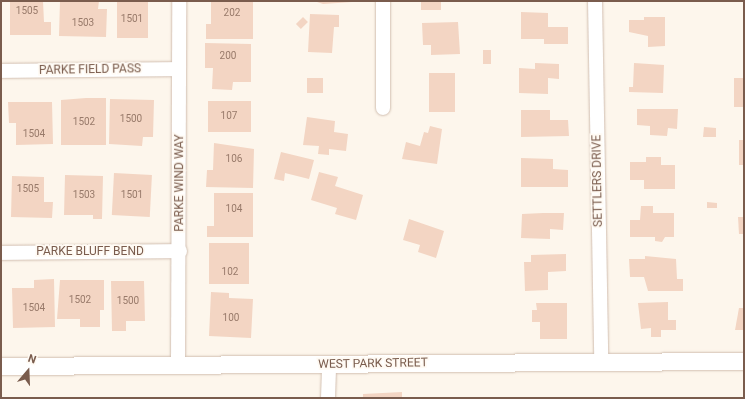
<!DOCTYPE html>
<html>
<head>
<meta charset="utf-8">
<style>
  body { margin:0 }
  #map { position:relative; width:745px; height:399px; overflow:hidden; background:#fdf6ec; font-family:Roboto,sans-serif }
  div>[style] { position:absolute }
  .building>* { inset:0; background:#f3d5c3; transform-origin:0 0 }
  .roads { filter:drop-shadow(0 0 1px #d1beb0) drop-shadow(0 0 1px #d1beb0) }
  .minor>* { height:14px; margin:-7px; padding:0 7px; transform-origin:7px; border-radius:7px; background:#fff }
  .tertiary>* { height:17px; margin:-8.5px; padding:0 8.5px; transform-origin:8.5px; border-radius:8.5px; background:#fff }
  span { translate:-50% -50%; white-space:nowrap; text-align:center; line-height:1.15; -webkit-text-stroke:3.5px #fffaf3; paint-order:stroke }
  .number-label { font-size:10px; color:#987a6a }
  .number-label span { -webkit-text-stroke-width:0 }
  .street-label { font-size:12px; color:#7a5c4d }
  .frame { position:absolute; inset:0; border:2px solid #7a5c4d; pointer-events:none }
  .north { position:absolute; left:8px; top:351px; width:40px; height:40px; -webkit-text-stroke:3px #fffaf3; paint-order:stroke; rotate:19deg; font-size:11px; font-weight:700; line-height:16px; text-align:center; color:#7a5c4d }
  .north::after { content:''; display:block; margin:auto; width:14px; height:18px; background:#7a5c4d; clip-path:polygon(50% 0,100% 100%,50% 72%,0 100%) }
</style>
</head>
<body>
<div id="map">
  <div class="building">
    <div style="clip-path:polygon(10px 1px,43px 1px,44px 22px,51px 22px,51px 35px,10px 35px)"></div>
    <div style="clip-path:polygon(60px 1px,99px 1px,98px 9px,107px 9px,106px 37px,59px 36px)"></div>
    <div style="left:117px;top:1px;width:31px;height:37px"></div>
    <div style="clip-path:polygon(211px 1px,253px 1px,253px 39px,206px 39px,206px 24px,211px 24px)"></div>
    <div style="clip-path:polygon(314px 1px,352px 1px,352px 2px,323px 4px)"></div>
    <div style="left:421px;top:1px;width:20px;height:9px"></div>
    <div style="clip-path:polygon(521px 12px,548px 13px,548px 27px,568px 27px,568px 44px,544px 44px,544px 39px,521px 39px)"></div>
    <div style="clip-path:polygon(310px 14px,339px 15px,339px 27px,334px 27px,332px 53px,308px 52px)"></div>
    <div style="left:303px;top:17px;width:7px;height:10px;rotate:45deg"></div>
    <div style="clip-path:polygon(644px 17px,665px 17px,665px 46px,648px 47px,648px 36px,629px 32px,629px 20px,644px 20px)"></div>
    <div style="clip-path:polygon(458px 22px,460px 54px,431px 55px,431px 45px,423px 45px,422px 23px)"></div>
    <div style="clip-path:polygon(205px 43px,251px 44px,251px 82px,233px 82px,232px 90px,212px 89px,213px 68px,205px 68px)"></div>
    <div style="left:483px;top:50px;width:8px;height:14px"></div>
    <div style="clip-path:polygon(535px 63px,559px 64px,559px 79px,548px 78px,548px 94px,519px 93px,519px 68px,535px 69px)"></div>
    <div style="clip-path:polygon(634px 63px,664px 65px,663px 93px,629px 92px,629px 87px,633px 87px)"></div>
    <div style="left:429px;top:73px;width:26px;height:39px"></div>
    <div style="left:323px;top:78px;width:15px;height:16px;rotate:90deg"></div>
    <div style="left:734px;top:78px;width:10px;height:29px"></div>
    <div style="clip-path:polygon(86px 98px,106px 98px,106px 145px,61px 145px,61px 100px)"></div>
    <div style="clip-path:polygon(110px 99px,154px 100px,153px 137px,143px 137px,142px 146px,109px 144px)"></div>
    <div style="left:208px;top:101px;width:43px;height:31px"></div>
    <div style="clip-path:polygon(8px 102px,52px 102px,53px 144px,16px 145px,16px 123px,9px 123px)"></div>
    <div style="clip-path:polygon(637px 109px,678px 109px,677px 129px,668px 128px,667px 136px,650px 135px,650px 126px,637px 125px)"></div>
    <div style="clip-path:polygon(521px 110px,550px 110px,550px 120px,568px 120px,569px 136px,521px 137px)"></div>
    <div style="clip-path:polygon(307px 117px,335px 121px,334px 132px,348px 134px,346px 151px,329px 149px,329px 155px,318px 154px,319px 146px,303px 145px)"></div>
    <div style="clip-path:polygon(430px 126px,442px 129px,437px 164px,402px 159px,406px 142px,420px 146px,424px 132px,428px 133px)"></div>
    <div style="clip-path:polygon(704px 127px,716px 128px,716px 137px,703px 137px)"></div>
    <div style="left:744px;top:140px;width:25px;height:5px;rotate:90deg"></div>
    <div style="clip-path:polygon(214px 143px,254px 149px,253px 188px,206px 187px,207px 170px,213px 170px)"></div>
    <div style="clip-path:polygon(281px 152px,314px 160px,309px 179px,285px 173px,284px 181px,274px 179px)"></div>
    <div style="clip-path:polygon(646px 157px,661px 157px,661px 165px,675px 165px,675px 189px,644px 189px,644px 180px,630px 180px,630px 162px,646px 162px)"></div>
    <div style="clip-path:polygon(521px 158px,553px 159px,553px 169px,568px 170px,568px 187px,521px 187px)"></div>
    <div style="clip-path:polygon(319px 172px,338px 177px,335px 186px,363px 195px,356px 220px,335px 214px,337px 208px,311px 200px)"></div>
    <div style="left:114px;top:173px;width:38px;height:42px;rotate:3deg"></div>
    <div style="clip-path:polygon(65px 175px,103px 176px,102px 219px,93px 219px,93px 215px,64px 215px)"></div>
    <div style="clip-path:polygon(12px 176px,44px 177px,44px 202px,53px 202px,52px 218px,11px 217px)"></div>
    <div style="clip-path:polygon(214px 193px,253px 193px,253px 237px,207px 237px,207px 226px,214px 226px)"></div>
    <div style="clip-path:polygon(707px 202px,717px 203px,717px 208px,707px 208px)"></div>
    <div style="clip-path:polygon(641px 206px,653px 206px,653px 213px,674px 213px,674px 237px,665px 237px,662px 242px,655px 241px,655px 237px,630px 237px,630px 220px,640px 220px)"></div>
    <div style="clip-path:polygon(543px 213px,564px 213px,563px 230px,550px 229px,550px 239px,521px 238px,522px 214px)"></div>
    <div style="clip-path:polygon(738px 217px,744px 217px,744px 234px,739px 234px)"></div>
    <div style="clip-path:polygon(409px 219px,444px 231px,436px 258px,418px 252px,420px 245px,403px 240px)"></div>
    <div style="left:209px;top:243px;width:40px;height:41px"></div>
    <div style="clip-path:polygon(566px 254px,566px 271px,548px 272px,548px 290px,525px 291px,524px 262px,531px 262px,531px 255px)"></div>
    <div style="clip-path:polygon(645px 256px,676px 259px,677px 279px,683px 279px,683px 291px,648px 291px,644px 277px,630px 277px,629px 259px,645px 259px)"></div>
    <div style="clip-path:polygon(54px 279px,55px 327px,13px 328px,12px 288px,34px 288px,34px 280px)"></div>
    <div style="clip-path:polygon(60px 280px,104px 280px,104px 310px,100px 310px,100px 327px,80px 327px,80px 319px,57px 319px)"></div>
    <div style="clip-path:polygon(111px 281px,144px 281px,145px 321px,126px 321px,126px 331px,112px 331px)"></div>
    <div style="clip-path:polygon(211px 292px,229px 293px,229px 298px,253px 299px,251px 338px,209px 336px)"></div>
    <div style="clip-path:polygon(668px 302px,668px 320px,676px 320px,676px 330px,661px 330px,661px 337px,651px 337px,651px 328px,641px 329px,638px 303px)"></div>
    <div style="clip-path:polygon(536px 303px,567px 303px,567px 339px,540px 339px,540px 322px,532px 322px,532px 310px,537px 310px)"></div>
    <div style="clip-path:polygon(739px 308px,744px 308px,744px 330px,735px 330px)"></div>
    <div style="clip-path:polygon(402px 392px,402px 398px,363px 398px,363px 394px)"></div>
  </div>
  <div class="roads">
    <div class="minor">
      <div style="left:383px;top:1px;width:107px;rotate:90deg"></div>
      <div style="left:595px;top:1px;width:360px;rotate:89deg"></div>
      <div style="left:1px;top:71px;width:178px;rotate:-0.6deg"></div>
      <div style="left:1px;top:253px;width:179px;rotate:-0.6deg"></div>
      <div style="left:178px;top:365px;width:364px;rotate:-89.8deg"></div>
      <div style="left:328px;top:398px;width:33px;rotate:-88deg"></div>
    </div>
    <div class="tertiary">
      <div style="left:1px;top:366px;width:743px;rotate:-0.39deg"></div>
    </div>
  </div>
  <div class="number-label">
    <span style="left:27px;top:11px">1505</span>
    <span style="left:232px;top:13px">202</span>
    <span style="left:132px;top:19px">1501</span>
    <span style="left:83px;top:23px">1503</span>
    <span style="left:228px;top:56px">200</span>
    <span style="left:229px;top:116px">107</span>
    <span style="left:131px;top:119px">1500</span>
    <span style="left:84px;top:122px">1502</span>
    <span style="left:34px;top:134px">1504</span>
    <span style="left:234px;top:159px">106</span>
    <span style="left:28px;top:189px">1505</span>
    <span style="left:84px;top:195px">1503</span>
    <span style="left:132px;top:195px">1501</span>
    <span style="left:234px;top:209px">104</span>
    <span style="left:230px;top:272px">102</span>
    <span style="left:80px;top:300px">1502</span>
    <span style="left:128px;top:301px">1500</span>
    <span style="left:34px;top:308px">1504</span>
    <span style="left:231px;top:318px">100</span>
  </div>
  <div class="street-label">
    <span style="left:90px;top:70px;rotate:-1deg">PARKE FIELD PASS</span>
    <span style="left:598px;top:181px;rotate:-91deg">SETTLERS DRIVE</span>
    <span style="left:180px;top:183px;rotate:-90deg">PARKE WIND WAY</span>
    <span style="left:90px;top:252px">PARKE BLUFF BEND</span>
    <span style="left:373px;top:364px;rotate:-1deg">WEST PARK STREET</span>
  </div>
  <div class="frame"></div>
  <div class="north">N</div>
</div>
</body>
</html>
